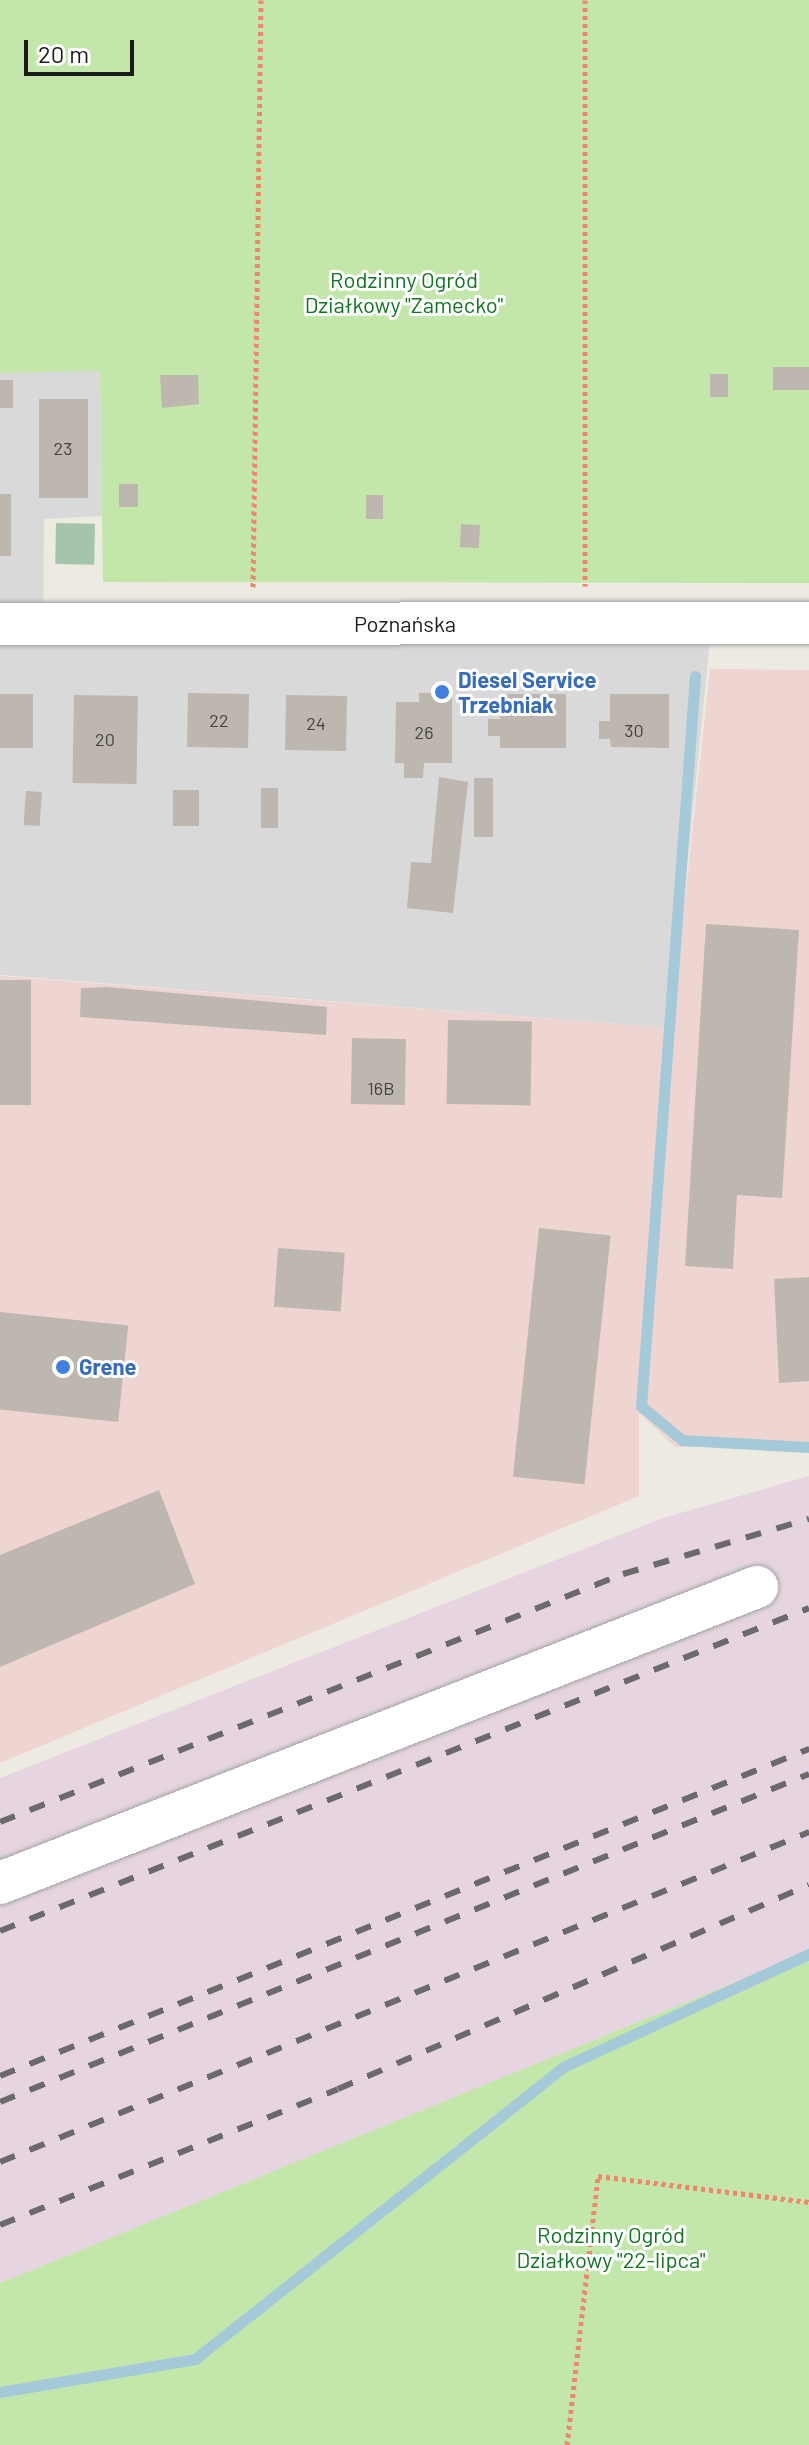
<!DOCTYPE html>
<html>
<head>
<meta charset="utf-8">
<style>
  body { margin:0 }
  #map { position:relative; width:809px; height:2445px; overflow:hidden; background:#edeae2; font-family:Barlow,sans-serif }
  div>[style] { position:absolute }
  .residential>* { inset:0; background:#dad9d9 }
  .commercial>* { inset:0; background:#eed5d2 }
  .industrial>* { inset:0; background:#e6d5e1 }
  .grass>* { inset:0; background:#c3e6aa }
  .cemetery>* { inset:0; background:#a4c5ac; transform-origin:0 0 }
  .stream>* { height:11px; margin:-5.5px; padding:0 5.5px; transform-origin:5.5px; border-radius:5.5px; background:#a4c9d9 }
  .building>* { inset:0; background:#beb7af; transform-origin:0 0 }
  .path>* { height:5px; margin-top:-2.5px; transform-origin:0; background:repeating-linear-gradient(90deg,#f3856d 0 4px,transparent 0 8px) }
  .roads { filter:drop-shadow(0 0 2px #a3a3a3) drop-shadow(0 0 2px #a3a3a3) }
  .minor>* { height:42px; margin:-21px; padding:0 21px; transform-origin:21px; border-radius:21px; background:#fff }
  .rail>* { height:6px; margin-top:-3px; transform-origin:0; background:repeating-linear-gradient(90deg,#6a6a6a 0 16px,transparent 0 32px) }
  .dots>* { width:22px; height:22px; translate:-50% -50%; box-sizing:border-box; border:4px solid #fff; border-radius:50% }
  span { translate:-50% -50%; white-space:nowrap; text-align:center; line-height:1.15; -webkit-text-stroke:6px #fff; paint-order:stroke }
  .number-label { font-size:18px; color:#444341 }
  .number-label span { -webkit-text-stroke-width:0 }
  .park-label { font-size:22px; color:#107520 }
  .street-label { font-size:22px; color:#1c1c1c }
  .shop-label { font-size:22px; color:#366cbe; font-weight:700 }
  .left { translate:0 -50%; text-align:left }
  .scale { position:absolute; left:24px; top:40px; width:110px; height:36px; box-sizing:border-box; border:4px solid #1c1c1c; border-top:0; padding-left:10px; font-size:24px; line-height:28px; white-space:nowrap; color:#1c1c1c; -webkit-text-stroke:6px #fff; paint-order:stroke }
</style>
</head>
<body>
<div id="map">
  <div class="residential">
    <div style="clip-path:polygon(100px 370px,102px 516px,44px 519px,43px 635px,711px 630px,671px 1028px,0 975px,0 373px)"></div>
  </div>
  <div class="commercial">
    <div style="clip-path:polygon(710px 669px,809px 670px,809px 1445px,675px 1447px,639px 1413px,639px 1496px,0 1763px,0 976px,671px 1028px)"></div>
  </div>
  <div class="industrial">
    <div style="clip-path:polygon(809px 1476px,809px 1952px,0 2283px,0 1778px,663px 1518px)"></div>
  </div>
  <div class="grass">
    <div style="clip-path:polygon(0 0,809px 0,809px 583px,103px 582px,100px 371px,0 373px)"></div>
    <div style="clip-path:polygon(809px 1952px,809px 2445px,0 2445px,0 2283px)"></div>
  </div>
  <div class="cemetery">
    <div style="left:56px;top:523px;width:39px;height:41px;rotate:1deg"></div>
  </div>
  <div class="stream">
    <div style="left:695px;top:676px;width:732px;rotate:94.23deg"></div>
    <div style="left:641px;top:1406px;width:53px;rotate:39.7deg"></div>
    <div style="left:682px;top:1440px;width:127px;rotate:3.2deg"></div>
    <div style="left:0;top:2392px;width:198px;rotate:-9.6deg"></div>
    <div style="left:195px;top:2359px;width:470px;rotate:-38.4deg"></div>
    <div style="left:563px;top:2067px;width:271px;rotate:-24.7deg"></div>
  </div>
  <div class="building">
    <div style="left:773px;top:367px;width:36px;height:23px"></div>
    <div style="left:710px;top:374px;width:18px;height:23px"></div>
    <div style="clip-path:polygon(160px 375px,198px 375px,199px 404px,162px 408px)"></div>
    <div style="left:0;top:380px;width:13px;height:28px"></div>
    <div style="left:39px;top:399px;width:49px;height:99px"></div>
    <div style="left:119px;top:484px;width:19px;height:23px"></div>
    <div style="left:0;top:494px;width:11px;height:62px"></div>
    <div style="left:383px;top:495px;width:24px;height:17px;rotate:90deg"></div>
    <div style="left:461px;top:524px;width:19px;height:23px;rotate:3deg"></div>
    <div style="left:188px;top:693px;width:61px;height:54px;rotate:1deg"></div>
    <div style="clip-path:polygon(419px 693px,452px 693px,452px 763px,424px 763px,423px 778px,404px 778px,404px 763px,395px 763px,396px 702px,419px 702px)"></div>
    <div style="left:0;top:694px;width:33px;height:54px"></div>
    <div style="clip-path:polygon(500px 694px,566px 694px,566px 748px,500px 748px,500px 736px,488px 736px,488px 719px,500px 719px)"></div>
    <div style="clip-path:polygon(610px 694px,669px 694px,669px 748px,611px 747px,610px 739px,599px 739px,599px 721px,610px 721px)"></div>
    <div style="left:74px;top:695px;width:64px;height:88px;rotate:1deg"></div>
    <div style="left:286px;top:695px;width:61px;height:55px;rotate:1deg"></div>
    <div style="clip-path:polygon(439px 777px,468px 782px,453px 913px,407px 908px,411px 862px,431px 863px)"></div>
    <div style="left:474px;top:778px;width:19px;height:59px"></div>
    <div style="left:261px;top:788px;width:17px;height:40px"></div>
    <div style="left:199px;top:790px;width:36px;height:26px;rotate:90deg"></div>
    <div style="left:26px;top:791px;width:16px;height:34px;rotate:4deg"></div>
    <div style="clip-path:polygon(706px 924px,799px 930px,782px 1198px,737px 1195px,733px 1269px,685px 1266px)"></div>
    <div style="left:0;top:980px;width:31px;height:125px"></div>
    <div style="clip-path:polygon(107px 987px,327px 1007px,326px 1035px,80px 1017px,81px 988px)"></div>
    <div style="left:448px;top:1020px;width:84px;height:84px;rotate:1deg"></div>
    <div style="left:352px;top:1038px;width:54px;height:66px;rotate:1deg"></div>
    <div style="left:539px;top:1228px;width:72px;height:250px;rotate:6deg"></div>
    <div style="left:278px;top:1248px;width:67px;height:59px;rotate:4deg"></div>
    <div style="clip-path:polygon(809px 1277px,809px 1381px,779px 1383px,774px 1279px)"></div>
    <div style="left:0;top:1312px;width:129px;height:97px;rotate:6deg"></div>
    <div style="clip-path:polygon(159px 1490px,195px 1584px,0 1667px,0 1555px)"></div>
  </div>
  <div class="path">
    <div style="left:585px;top:0;width:586px;rotate:90deg"></div>
    <div style="left:253px;top:587px;width:587px;rotate:-89.22deg"></div>
    <div style="left:567px;top:2445px;width:271px;rotate:-83.4deg"></div>
    <div style="left:598px;top:2176px;width:213px;rotate:7deg"></div>
  </div>
  <div class="roads">
    <div class="minor">
      <div style="left:0;top:624px;width:809px;rotate:-0.07deg"></div>
      <div style="left:0;top:1883px;width:813px;rotate:-21.36deg"></div>
    </div>
  </div>
  <div class="rail">
    <div style="left:0;top:1822px;width:671px;rotate:-21.71deg"></div>
    <div style="left:623px;top:1574px;width:194px;rotate:-16.5deg"></div>
    <div style="left:0;top:1931px;width:871px;rotate:-21.76deg"></div>
    <div style="left:0;top:2076px;width:873px;rotate:-22.01deg"></div>
    <div style="left:0;top:2102px;width:873px;rotate:-22.07deg"></div>
    <div style="left:0;top:2162px;width:874px;rotate:-22.19deg"></div>
    <div style="left:0;top:2225px;width:364px;rotate:-21.9deg"></div>
    <div style="left:338px;top:2089px;width:513px;rotate:-23.42deg"></div>
  </div>
  <div class="dots">
    <div style="left:442px;top:692px;background:#3f7fe0"></div>
    <div style="left:63px;top:1367px;background:#3f7fe0"></div>
  </div>
  <div class="number-label">
    <span style="left:63px;top:448px">23</span>
    <span style="left:219px;top:720px">22</span>
    <span style="left:316px;top:723px">24</span>
    <span style="left:634px;top:730px">30</span>
    <span style="left:424px;top:732px">26</span>
    <span style="left:105px;top:739px">20</span>
    <span style="left:381px;top:1088px">16B</span>
  </div>
  <div class="park-label">
    <span style="left:404px;top:292px">Rodzinny Ogród<br>Działkowy "Zamecko"</span>
    <span style="left:611px;top:2247px">Rodzinny Ogród<br>Działkowy "22-lipca"</span>
  </div>
  <div class="street-label">
    <span style="left:405px;top:624px">Poznańska</span>
  </div>
  <div class="shop-label">
    <span class="left" style="left:458px;top:692px">Diesel Service<br>Trzebniak</span>
    <span class="left" style="left:79px;top:1367px">Grene</span>
  </div>
  <div class="scale">20 m</div>
</div>
</body>
</html>
